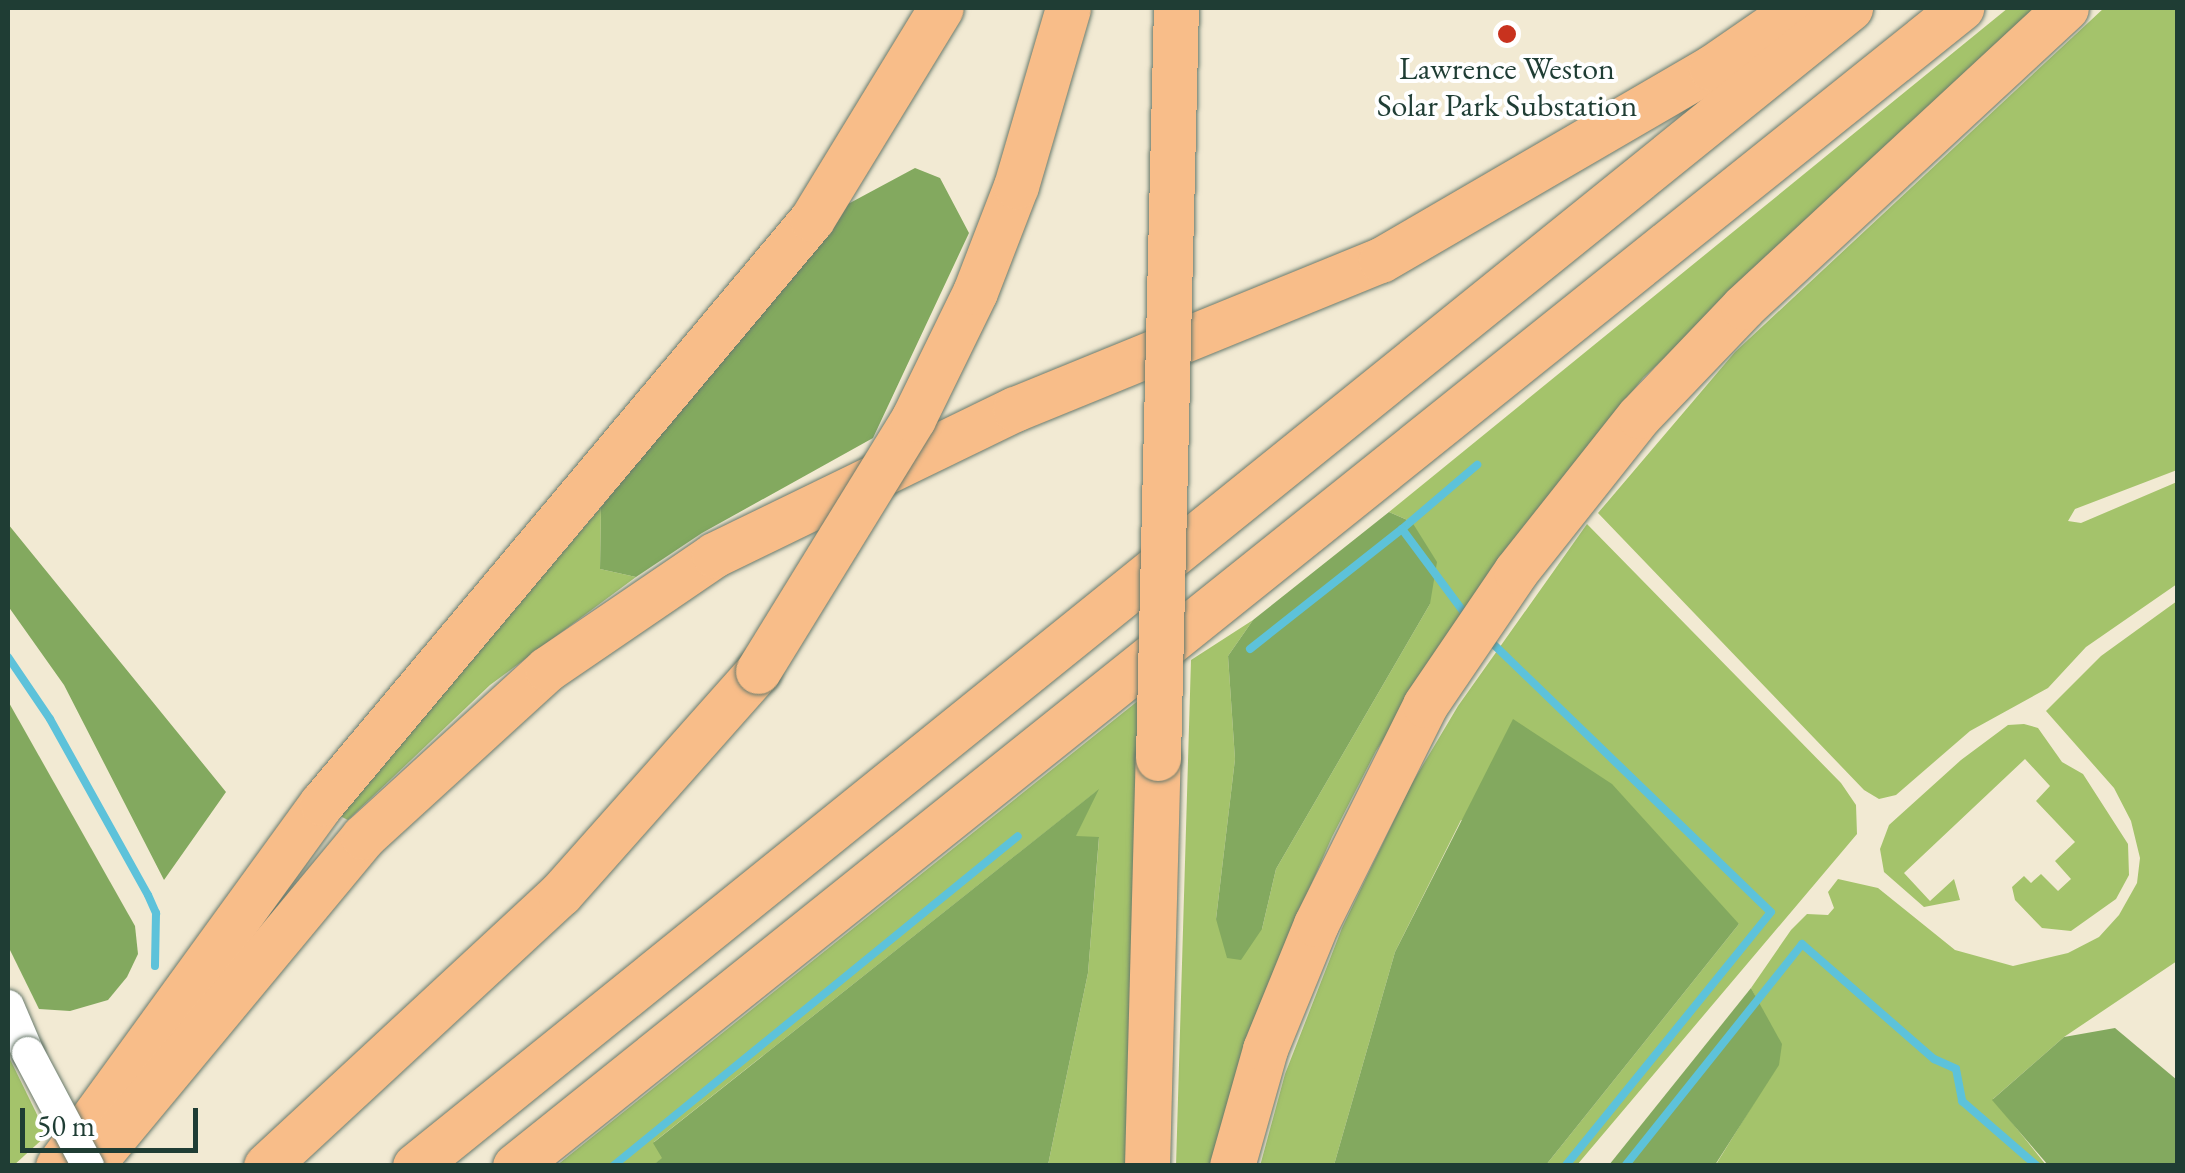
<!DOCTYPE html>
<html>
<head>
<meta charset="utf-8">
<style>
  body { margin:0 }
  #map { position:relative; width:2185px; height:1173px; overflow:hidden; background:#f2ead3; font-family:"EB Garamond",serif }
  div>[style] { position:absolute }
  .green>* { inset:0; background:#a4c36b }
  .forest>* { inset:0; background:#83a95f }
  .stream>* { height:8px; margin:-4px; padding:0 4px; transform-origin:4px; border-radius:4px; background:#5dc2da }
  .roads { filter:drop-shadow(0 0 2px #697a6c) drop-shadow(0 0 2px #697a6c) }
  .minor>* { height:32px; margin:-16px; padding:0 16px; transform-origin:16px; border-radius:16px; background:#fff }
  .highway>* { height:45px; margin:-22.5px; padding:0 22.5px; transform-origin:22.5px; border-radius:22.5px; background:#f8bd89 }
  .bridges { filter:drop-shadow(0 0 2px #697a6c) drop-shadow(0 0 2px #697a6c) }
  .minor-bridge>* { height:32px; margin:-16px; padding:0 16px; transform-origin:16px; border-radius:16px; background:#fff }
  .highway-bridge>* { height:45px; margin:-22.5px; padding:0 22.5px; transform-origin:22.5px; border-radius:22.5px; background:#f8bd89 }
  .dots>* { width:28px; height:28px; translate:-50% -50%; box-sizing:border-box; border:5px solid #fff; border-radius:50% }
  span { translate:-50% -50%; white-space:nowrap; text-align:center; line-height:1.15; -webkit-text-stroke:8px #fff; paint-order:stroke }
  .poi-label { font-size:32px; color:#1f3d34 }
  .frame { position:absolute; inset:0; border:10px solid #1f3d34; pointer-events:none }
  .scale { position:absolute; left:20px; top:1108px; width:178px; height:45px; box-sizing:border-box; border:5px solid #1f3d34; border-top:0; padding-left:12px; font-size:30px; line-height:35px; white-space:nowrap; color:#1f3d34; -webkit-text-stroke:8px #fff; paint-order:stroke }
</style>
</head>
<body>
<div id="map">
  <div class="green">
    <div style="clip-path:polygon(2008px 8px,2037px 8px,1643px 378px,1517px 536px,1376px 751px,1332px 837px,1279px 958px,1213px 1165px,1176px 1166px,1191px 660px,1253px 620px,1228px 656px,1235px 759px,1216px 919px,1262px 929px,1276px 869px,1430px 604px,1412px 522px,1389px 512px)"></div>
    <div style="clip-path:polygon(2104px 8px,2177px 8px,2177px 470px,2075px 509px,2068px 521px,2081px 523px,2177px 482px,2177px 584px,2086px 647px,2048px 688px,1970px 731px,1896px 795px,1879px 799px,1864px 790px,1598px 513px,1735px 352px)"></div>
    <div style="clip-path:polygon(601px 507px,600px 569px,636px 577px,490px 685px,348px 820px,340px 816px)"></div>
    <div style="clip-path:polygon(1587px 524px,1841px 783px,1856px 805px,1857px 834px,1577px 1165px,1546px 1165px,1739px 924px,1461px 820px,1395px 952px,1334px 1165px,1260px 1166px,1285px 1074px,1342px 928px,1411px 785px,1458px 706px)"></div>
    <div style="clip-path:polygon(2177px 601px,2177px 961px,2064px 1037px,1993px 1099px,2046px 1165px,1715px 1166px,1757px 1098px,1764px 1014px,1751px 988px,1791px 930px,1807px 914px,1828px 915px,1834px 908px,1828px 892px,1838px 879px,1878px 888px,1955px 950px,2013px 966px,2068px 953px,2099px 937px,2119px 915px,2137px 883px,2140px 858px,2131px 821px,2114px 788px,2046px 711px,2101px 656px)"></div>
    <div style="clip-path:polygon(1144px 696px,1130px 1165px,1048px 1165px,1088px 973px,1099px 838px,1075px 837px,1097px 791px,654px 1142px,663px 1158px,653px 1165px,556px 1166px)"></div>
    <div style="clip-path:polygon(2024px 724px,2038px 728px,2062px 762px,2083px 774px,2128px 844px,2129px 875px,2116px 899px,2071px 931px,2042px 928px,2015px 900px,2012px 887px,2024px 876px,2031px 883px,2041px 874px,2058px 891px,2071px 879px,2055px 861px,2075px 842px,2036px 801px,2050px 786px,2025px 759px,1904px 873px,1930px 901px,1954px 879px,1960px 900px,1924px 907px,1884px 872px,1880px 849px,1889px 825px,1961px 760px,2008px 725px)"></div>
    <div style="clip-path:polygon(8px 1055px,47px 1135px,13px 1166px,8px 1165px)"></div>
  </div>
  <div class="forest">
    <div style="clip-path:polygon(915px 168px,940px 178px,969px 233px,873px 438px,702px 533px,636px 577px,600px 569px,601px 507px,848px 204px)"></div>
    <div style="clip-path:polygon(1389px 512px,1412px 522px,1437px 562px,1430px 604px,1276px 869px,1262px 929px,1241px 960px,1227px 958px,1216px 919px,1235px 759px,1228px 656px,1253px 620px)"></div>
    <div style="clip-path:polygon(8px 524px,226px 792px,164px 880px,64px 685px,8px 606px)"></div>
    <div style="clip-path:polygon(8px 701px,135px 926px,138px 954px,127px 977px,108px 1000px,70px 1011px,39px 1009px,8px 946px)"></div>
    <div style="clip-path:polygon(1513px 719px,1612px 784px,1739px 924px,1546px 1165px,1334px 1165px,1395px 952px)"></div>
    <div style="clip-path:polygon(1099px 789px,1076px 836px,1099px 837px,1088px 973px,1048px 1165px,653px 1165px,662px 1158px,653px 1143px)"></div>
    <div style="clip-path:polygon(1751px 988px,1782px 1044px,1779px 1065px,1715px 1165px,1609px 1165px)"></div>
    <div style="clip-path:polygon(2115px 1028px,2177px 1080px,2177px 1165px,2048px 1165px,1992px 1100px,2064px 1037px)"></div>
  </div>
  <div class="stream">
    <div style="left:1402px;top:529px;width:99px;rotate:-40.5deg"></div>
    <div style="left:1488px;top:639px;width:393px;rotate:44deg"></div>
    <div style="left:1771px;top:912px;width:327px;rotate:129deg"></div>
    <div style="left:1250px;top:649px;width:194px;rotate:-38.3deg"></div>
    <div style="left:1402px;top:529px;width:111px;rotate:53.4deg"></div>
    <div style="left:8px;top:657px;width:75px;rotate:55.9deg"></div>
    <div style="left:50px;top:719px;width:201px;rotate:60.9deg"></div>
    <div style="left:148px;top:895px;width:20px;rotate:66deg"></div>
    <div style="left:156px;top:913px;width:53px;rotate:91.1deg"></div>
    <div style="left:613px;top:1166px;width:522px;rotate:-39.17deg"></div>
    <div style="left:1625px;top:1166px;width:284px;rotate:-51.4deg"></div>
    <div style="left:1802px;top:944px;width:175px;rotate:41.1deg"></div>
    <div style="left:1934px;top:1059px;width:24px;rotate:24deg"></div>
    <div style="left:1956px;top:1069px;width:33px;rotate:79deg"></div>
    <div style="left:1962px;top:1101px;width:99px;rotate:40.9deg"></div>
  </div>
  <div class="roads">
    <div class="minor">
      <div style="left:8px;top:1006px;width:51px;rotate:66.9deg"></div>
    </div>
    <div class="highway">
      <div style="left:58px;top:1166px;width:449px;rotate:-54deg"></div>
      <div style="left:322px;top:803px;width:762px;rotate:-50deg"></div>
      <div style="left:812px;top:219px;width:247px;rotate:-58.6deg"></div>
      <div style="left:90px;top:1166px;width:428px;rotate:-50.3deg"></div>
      <div style="left:363px;top:837px;width:249px;rotate:-42.4deg"></div>
      <div style="left:547px;top:669px;width:202px;rotate:-34.3deg"></div>
      <div style="left:714px;top:555px;width:335px;rotate:-25.9deg"></div>
      <div style="left:1015px;top:409px;width:395px;rotate:-22.2deg"></div>
      <div style="left:1381px;top:260px;width:382px;rotate:-30.2deg"></div>
      <div style="left:1711px;top:68px;width:106px;rotate:-34.6deg"></div>
      <div style="left:266px;top:1166px;width:401px;rotate:-42.8deg"></div>
      <div style="left:560px;top:894px;width:298px;rotate:-48.4deg"></div>
      <div style="left:415px;top:1166px;width:1844px;rotate:-38.9deg"></div>
      <div style="left:515px;top:1166px;width:1853px;rotate:-38.69deg"></div>
      <div style="left:1147px;top:1166px;width:408px;rotate:-88.5deg"></div>
      <div style="left:1232px;top:1166px;width:122px;rotate:-74.2deg"></div>
      <div style="left:1265px;top:1049px;width:135px;rotate:-67.8deg"></div>
      <div style="left:1316px;top:924px;width:245px;rotate:-63.5deg"></div>
      <div style="left:1425px;top:705px;width:162px;rotate:-55.8deg"></div>
      <div style="left:1516px;top:571px;width:198px;rotate:-51.6deg"></div>
      <div style="left:1639px;top:416px;width:151px;rotate:-46.3deg"></div>
      <div style="left:1743px;top:307px;width:440px;rotate:-42.8deg"></div>
    </div>
  </div>
  <div class="bridges">
    <div class="minor-bridge">
      <div style="left:28px;top:1053px;width:128px;rotate:62deg"></div>
    </div>
    <div class="highway-bridge">
      <div style="left:758px;top:671px;width:296px;rotate:-58.4deg"></div>
      <div style="left:913px;top:419px;width:141px;rotate:-64deg"></div>
      <div style="left:975px;top:292px;width:114px;rotate:-68.9deg"></div>
      <div style="left:1016px;top:186px;width:185px;rotate:-73.7deg"></div>
      <div style="left:1158px;top:758px;width:750px;rotate:-88.63deg"></div>
    </div>
  </div>
  <div class="dots">
    <div style="left:1507px;top:34px;background:#c8321e"></div>
  </div>
  <div class="poi-label">
    <span style="left:1507px;top:87px">Lawrence Weston<br>Solar Park Substation</span>
  </div>
  <div class="frame"></div>
  <div class="scale">50 m</div>
</div>
</body>
</html>
